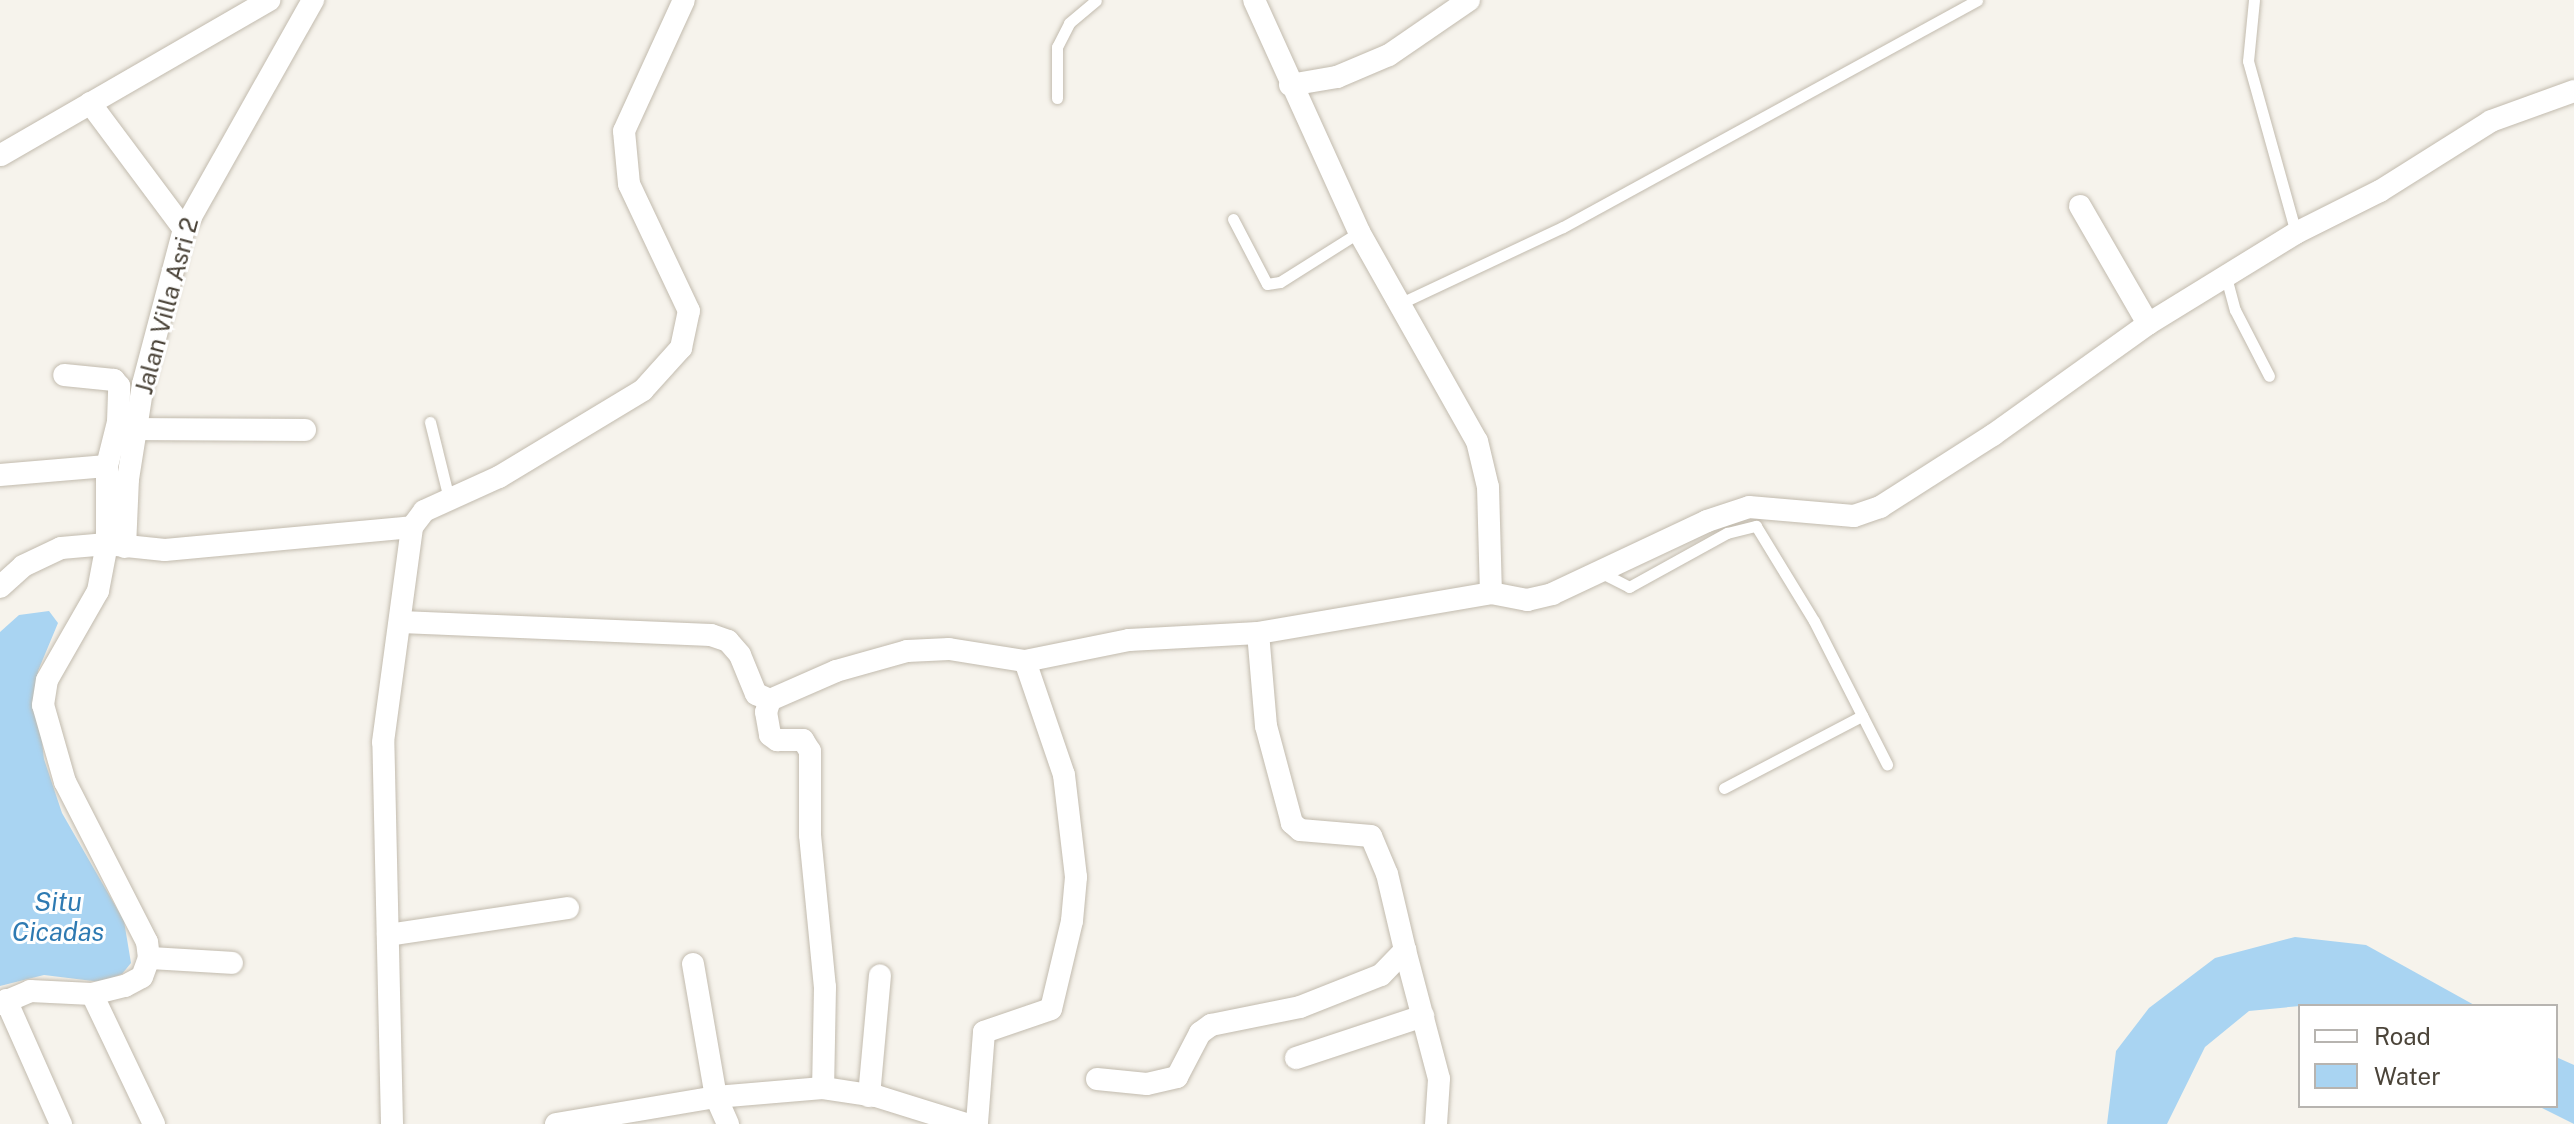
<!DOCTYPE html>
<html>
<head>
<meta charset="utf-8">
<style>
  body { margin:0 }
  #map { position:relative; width:2574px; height:1124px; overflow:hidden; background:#f6f3ec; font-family:"Public Sans",sans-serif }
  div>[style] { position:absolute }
  .water>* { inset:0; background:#a9d4f2 }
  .roads { filter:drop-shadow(0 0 2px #c2bbae) drop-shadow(0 0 2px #c2bbae) }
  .service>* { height:11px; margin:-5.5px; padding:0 5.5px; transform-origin:5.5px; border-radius:5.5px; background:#fff }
  .minor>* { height:22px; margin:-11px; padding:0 11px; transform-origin:11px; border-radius:11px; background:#fff }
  span { translate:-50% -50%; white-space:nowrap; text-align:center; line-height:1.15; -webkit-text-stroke:6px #fff; paint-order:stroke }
  .street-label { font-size:24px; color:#4b4439 }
  .water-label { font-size:26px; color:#2e7ab2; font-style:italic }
  .legend { position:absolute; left:2298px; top:1004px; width:260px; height:104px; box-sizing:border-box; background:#fff; border:2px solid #b7b4b0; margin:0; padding:10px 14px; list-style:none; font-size:24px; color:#4b4439 }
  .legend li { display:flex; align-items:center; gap:16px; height:40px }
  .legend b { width:40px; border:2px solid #b7b4b0 }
</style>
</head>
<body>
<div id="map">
  <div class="water">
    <div style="clip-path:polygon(49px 611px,58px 623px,38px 671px,36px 691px,44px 759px,62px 813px,124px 921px,131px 963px,122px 974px,101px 982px,44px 975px,0 986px,0 632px,19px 615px)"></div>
    <div style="clip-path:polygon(2295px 937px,2366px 945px,2476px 1006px,2300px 1006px,2249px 1011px,2205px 1047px,2167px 1124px,2107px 1124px,2116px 1051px,2149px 1008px,2215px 958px)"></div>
    <div style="clip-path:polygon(2556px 1057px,2574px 1065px,2574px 1124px,2538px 1106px,2556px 1106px)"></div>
  </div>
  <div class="roads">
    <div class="service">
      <div style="left:2254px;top:0;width:61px;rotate:95.6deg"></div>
      <div style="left:2248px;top:61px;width:179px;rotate:74.4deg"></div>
      <div style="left:1057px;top:98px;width:51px;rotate:-90deg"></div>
      <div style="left:1057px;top:47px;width:27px;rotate:-63deg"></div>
      <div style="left:1069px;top:23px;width:35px;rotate:-40deg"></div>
      <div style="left:1233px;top:219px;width:73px;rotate:62.4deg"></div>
      <div style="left:1267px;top:284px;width:13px;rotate:-9deg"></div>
      <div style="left:1280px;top:282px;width:93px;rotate:-32.3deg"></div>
      <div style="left:2226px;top:277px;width:34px;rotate:75deg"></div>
      <div style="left:2235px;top:310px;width:74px;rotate:62.7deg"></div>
      <div style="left:1399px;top:304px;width:181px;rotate:-25.2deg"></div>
      <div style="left:1563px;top:227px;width:472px;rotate:-28.7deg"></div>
      <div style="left:430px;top:422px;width:79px;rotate:76.1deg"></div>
      <div style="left:1598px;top:571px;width:35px;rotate:27deg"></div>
      <div style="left:1629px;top:587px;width:112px;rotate:-28.9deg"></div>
      <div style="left:1727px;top:533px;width:30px;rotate:-14deg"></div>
      <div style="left:1756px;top:526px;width:111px;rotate:58.6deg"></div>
      <div style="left:1814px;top:621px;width:161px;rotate:63deg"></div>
      <div style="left:1724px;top:788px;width:156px;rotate:-27.6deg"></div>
    </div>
    <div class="minor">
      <div style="left:1254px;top:0;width:255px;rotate:65.6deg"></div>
      <div style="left:1359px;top:232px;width:240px;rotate:60.6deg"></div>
      <div style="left:1477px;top:441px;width:47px;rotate:76.6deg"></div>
      <div style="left:1488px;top:487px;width:106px;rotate:88.4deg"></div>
      <div style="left:1491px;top:593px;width:37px;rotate:11deg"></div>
      <div style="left:1527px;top:600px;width:26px;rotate:-13deg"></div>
      <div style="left:1552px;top:594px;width:171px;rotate:-25.2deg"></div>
      <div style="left:1707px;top:521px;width:44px;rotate:-18.4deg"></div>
      <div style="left:1749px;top:507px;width:105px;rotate:4.9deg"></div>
      <div style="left:1854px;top:516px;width:28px;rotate:-19deg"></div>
      <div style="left:1880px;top:507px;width:134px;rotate:-32.5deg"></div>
      <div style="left:1993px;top:435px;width:191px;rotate:-35.6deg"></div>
      <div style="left:2148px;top:324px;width:174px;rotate:-31.6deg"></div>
      <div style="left:2296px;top:233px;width:94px;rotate:-26.6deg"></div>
      <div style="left:2380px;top:191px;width:131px;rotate:-32.2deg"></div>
      <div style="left:2491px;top:121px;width:88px;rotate:-19.9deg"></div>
      <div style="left:1290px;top:85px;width:48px;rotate:-9.7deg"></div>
      <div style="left:1337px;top:77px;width:56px;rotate:-22.9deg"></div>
      <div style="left:1389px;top:55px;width:97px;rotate:-34.5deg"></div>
      <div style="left:90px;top:103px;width:157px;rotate:53.3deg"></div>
      <div style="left:1px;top:155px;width:310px;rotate:-30deg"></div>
      <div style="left:2080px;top:206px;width:136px;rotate:60deg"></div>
      <div style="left:138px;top:429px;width:167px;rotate:0.3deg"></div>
      <div style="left:0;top:475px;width:107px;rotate:-4.8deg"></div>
      <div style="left:125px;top:547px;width:68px;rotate:-87.5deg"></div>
      <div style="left:128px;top:479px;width:96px;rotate:-81deg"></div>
      <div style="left:143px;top:384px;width:160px;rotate:-75.2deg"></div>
      <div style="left:184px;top:229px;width:263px;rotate:-60.6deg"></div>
      <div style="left:0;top:587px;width:31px;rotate:-42deg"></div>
      <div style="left:23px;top:566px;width:42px;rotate:-25.3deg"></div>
      <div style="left:61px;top:548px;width:46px;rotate:-5deg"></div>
      <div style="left:107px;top:544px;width:58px;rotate:5.9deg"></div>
      <div style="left:165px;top:550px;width:248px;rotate:-5.3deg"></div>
      <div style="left:412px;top:527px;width:20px;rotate:-53deg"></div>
      <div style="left:424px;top:511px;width:82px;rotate:-24.4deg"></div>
      <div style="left:499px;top:477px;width:168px;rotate:-31.1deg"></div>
      <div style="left:643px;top:390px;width:57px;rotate:-47.9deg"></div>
      <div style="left:681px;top:348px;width:38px;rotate:-78deg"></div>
      <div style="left:689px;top:311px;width:140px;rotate:-115.3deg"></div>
      <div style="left:629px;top:184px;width:53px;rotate:-95.4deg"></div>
      <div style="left:624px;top:131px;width:144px;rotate:-65.4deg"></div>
      <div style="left:401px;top:622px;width:310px;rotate:2.4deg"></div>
      <div style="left:711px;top:635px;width:18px;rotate:19deg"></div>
      <div style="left:728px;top:641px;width:18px;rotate:49deg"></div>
      <div style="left:740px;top:655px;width:42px;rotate:67.7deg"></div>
      <div style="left:756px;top:694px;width:15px;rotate:23deg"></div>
      <div style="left:770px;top:700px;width:72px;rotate:-23.7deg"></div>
      <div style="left:836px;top:671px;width:74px;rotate:-15.7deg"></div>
      <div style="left:907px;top:651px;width:42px;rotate:-2.7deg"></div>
      <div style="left:949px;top:649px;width:77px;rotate:9deg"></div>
      <div style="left:1025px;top:661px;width:120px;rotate:71.1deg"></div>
      <div style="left:1064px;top:775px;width:103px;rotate:83.3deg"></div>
      <div style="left:1076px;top:877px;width:44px;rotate:95.2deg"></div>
      <div style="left:1072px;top:921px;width:90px;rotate:103.4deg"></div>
      <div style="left:1051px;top:1009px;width:71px;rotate:161.1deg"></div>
      <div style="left:984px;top:1032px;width:92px;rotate:94.4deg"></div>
      <div style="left:1025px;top:661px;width:106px;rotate:-11.4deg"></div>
      <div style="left:1129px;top:640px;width:129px;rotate:-3.1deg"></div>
      <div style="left:1258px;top:633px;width:236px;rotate:-9.7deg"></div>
      <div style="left:770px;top:700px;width:13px;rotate:108deg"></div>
      <div style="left:766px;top:712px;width:23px;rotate:80deg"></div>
      <div style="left:770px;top:735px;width:9px;rotate:36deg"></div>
      <div style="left:777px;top:740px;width:26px"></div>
      <div style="left:803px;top:740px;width:13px;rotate:58deg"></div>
      <div style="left:810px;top:751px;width:84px;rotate:90deg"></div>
      <div style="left:810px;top:835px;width:153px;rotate:84.4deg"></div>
      <div style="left:825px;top:987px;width:101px;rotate:91.1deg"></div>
      <div style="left:388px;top:935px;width:182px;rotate:-8.5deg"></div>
      <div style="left:1405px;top:950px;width:133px;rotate:75.2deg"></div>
      <div style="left:1439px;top:1079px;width:45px;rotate:93.8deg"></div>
      <div style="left:149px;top:958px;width:83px;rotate:3.4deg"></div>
      <div style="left:693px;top:964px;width:135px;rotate:80.2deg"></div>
      <div style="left:716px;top:1097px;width:30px;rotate:66deg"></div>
      <div style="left:92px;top:994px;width:144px;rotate:64.5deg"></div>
      <div style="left:6px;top:1000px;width:136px;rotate:66.1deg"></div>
      <div style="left:0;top:1004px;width:33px;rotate:-23deg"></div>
      <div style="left:30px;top:991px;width:62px;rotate:2.8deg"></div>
      <div style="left:92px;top:994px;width:34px;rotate:-14deg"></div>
      <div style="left:125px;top:986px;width:19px;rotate:-28deg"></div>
      <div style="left:142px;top:977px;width:20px;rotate:-70deg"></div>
      <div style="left:149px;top:958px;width:16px;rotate:-97deg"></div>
      <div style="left:147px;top:942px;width:180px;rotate:-117.1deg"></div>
      <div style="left:65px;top:782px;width:80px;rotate:-105.9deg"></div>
      <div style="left:43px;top:705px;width:25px;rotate:-81deg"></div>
      <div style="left:47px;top:680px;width:103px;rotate:-60.2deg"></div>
      <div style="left:98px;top:591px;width:48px;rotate:-79.2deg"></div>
      <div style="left:107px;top:544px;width:78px;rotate:-90deg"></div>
      <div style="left:107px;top:466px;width:45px;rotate:-76deg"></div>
      <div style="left:118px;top:422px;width:36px;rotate:-88deg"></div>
      <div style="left:119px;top:386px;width:8px;rotate:-130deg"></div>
      <div style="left:114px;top:380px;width:50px;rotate:-174.3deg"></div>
      <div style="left:1296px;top:1058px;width:134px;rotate:-18.3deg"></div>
      <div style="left:1097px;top:1079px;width:50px;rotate:5.7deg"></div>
      <div style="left:1147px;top:1084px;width:31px;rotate:-13deg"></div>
      <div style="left:1177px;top:1077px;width:50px;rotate:-62.4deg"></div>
      <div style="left:1200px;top:1033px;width:14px;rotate:-36deg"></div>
      <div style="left:1211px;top:1025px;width:91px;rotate:-11.4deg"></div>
      <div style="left:1300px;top:1007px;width:87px;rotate:-21.6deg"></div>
      <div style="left:1381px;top:975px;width:35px;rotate:-46deg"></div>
      <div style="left:1405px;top:950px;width:78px;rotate:-103.3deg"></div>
      <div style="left:1387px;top:874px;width:41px;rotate:-112.8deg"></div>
      <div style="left:1371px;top:836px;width:71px;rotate:-175.2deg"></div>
      <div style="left:1300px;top:830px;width:11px;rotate:-139deg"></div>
      <div style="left:1292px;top:823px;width:100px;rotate:-105deg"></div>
      <div style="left:1266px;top:726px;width:93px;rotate:-94.9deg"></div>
      <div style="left:869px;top:1096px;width:121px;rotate:-84.8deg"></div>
      <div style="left:392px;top:1124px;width:382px;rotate:-91.3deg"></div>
      <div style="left:383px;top:742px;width:217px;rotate:-82.3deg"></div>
      <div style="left:556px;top:1124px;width:162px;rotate:-9.6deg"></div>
      <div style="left:716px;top:1097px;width:107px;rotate:-4.8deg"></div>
      <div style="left:823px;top:1088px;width:54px;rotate:8.6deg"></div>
      <div style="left:876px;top:1096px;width:94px;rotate:17.3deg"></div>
    </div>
  </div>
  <div class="street-label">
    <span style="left:167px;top:306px;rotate:-75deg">Jalan Villa Asri 2</span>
  </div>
  <div class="water-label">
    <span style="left:58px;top:917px">Situ<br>Cicadas</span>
  </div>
  <ul class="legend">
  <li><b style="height:10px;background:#fff"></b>Road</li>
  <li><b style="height:22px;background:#a9d4f2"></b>Water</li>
  </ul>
</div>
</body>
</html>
